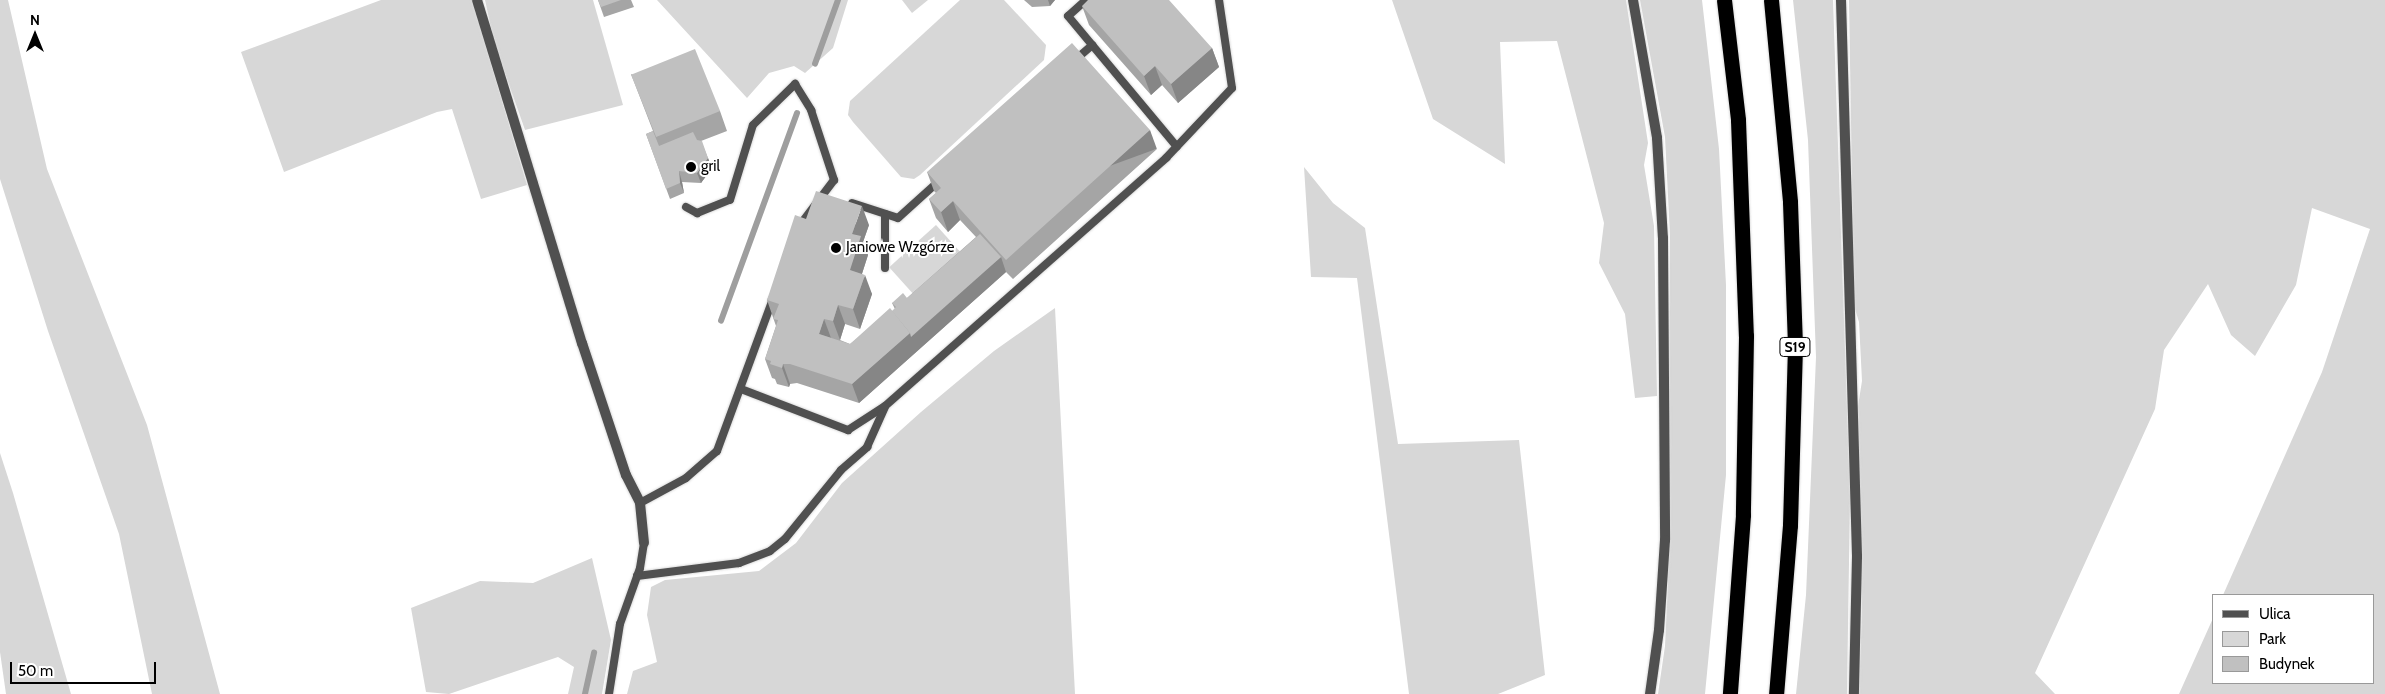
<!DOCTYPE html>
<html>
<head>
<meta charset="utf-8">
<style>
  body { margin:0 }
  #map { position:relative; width:2385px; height:694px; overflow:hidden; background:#fff; font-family:Cabin,sans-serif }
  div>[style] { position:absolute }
  .green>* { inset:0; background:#d7d7d7; transform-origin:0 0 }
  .stream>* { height:5.5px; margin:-2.75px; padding:0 2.75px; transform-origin:2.75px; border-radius:2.75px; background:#9e9e9e }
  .roads { filter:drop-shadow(0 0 1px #dbdbdb) drop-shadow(0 0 1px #dbdbdb) }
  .service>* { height:8px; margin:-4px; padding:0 4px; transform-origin:4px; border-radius:4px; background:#505050 }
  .minor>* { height:10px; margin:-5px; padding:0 5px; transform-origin:5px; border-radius:5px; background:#505050 }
  .motorway>* { height:15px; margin:-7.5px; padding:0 7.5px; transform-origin:7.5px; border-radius:7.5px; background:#000 }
  .wall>* { inset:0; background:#a5a5a5 }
  .shaded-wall>* { inset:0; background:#868686; transform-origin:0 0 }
  .building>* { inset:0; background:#c0c0c0; transform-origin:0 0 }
  .dots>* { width:14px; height:14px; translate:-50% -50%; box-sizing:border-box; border:2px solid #fff; border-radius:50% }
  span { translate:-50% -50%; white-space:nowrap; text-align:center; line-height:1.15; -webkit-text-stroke:4px #fff; paint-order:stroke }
  .shield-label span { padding:1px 4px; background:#fff; border:1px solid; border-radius:4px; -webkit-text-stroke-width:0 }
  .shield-label { font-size:14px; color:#000; font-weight:700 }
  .poi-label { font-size:15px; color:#000 }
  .left { translate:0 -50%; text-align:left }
  .legend { position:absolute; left:2212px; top:594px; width:162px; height:90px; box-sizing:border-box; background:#fff; border:1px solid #999; margin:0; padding:6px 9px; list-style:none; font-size:15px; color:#000 }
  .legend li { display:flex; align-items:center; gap:10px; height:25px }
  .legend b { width:25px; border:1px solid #999 }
  .north { position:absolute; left:10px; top:10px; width:50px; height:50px; -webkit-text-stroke:4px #fff; paint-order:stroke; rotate:0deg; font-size:14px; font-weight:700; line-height:20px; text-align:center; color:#000 }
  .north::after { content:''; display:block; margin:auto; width:18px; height:22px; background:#000; clip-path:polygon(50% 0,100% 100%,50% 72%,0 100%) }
  .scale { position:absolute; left:10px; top:662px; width:146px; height:22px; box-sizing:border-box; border:2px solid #000; border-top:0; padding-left:6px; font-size:15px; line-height:18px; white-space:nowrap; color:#000; -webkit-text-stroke:4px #fff; paint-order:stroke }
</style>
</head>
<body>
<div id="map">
  <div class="green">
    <div style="clip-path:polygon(0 0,8px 0,47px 169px,147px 425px,220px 694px,152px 694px,119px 534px,48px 331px,0 179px)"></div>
    <div style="clip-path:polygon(381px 0,472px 0,527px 185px,481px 199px,452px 109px,437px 112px,284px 172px,241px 52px)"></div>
    <div style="clip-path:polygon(485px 0,593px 0,623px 105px,525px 130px,494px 42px)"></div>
    <div style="clip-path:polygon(657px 0,848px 0,833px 48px,805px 73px,794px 66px,769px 73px,747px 98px)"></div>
    <div style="clip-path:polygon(902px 0,928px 0,912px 13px)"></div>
    <div style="clip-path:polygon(960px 0,1004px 0,1046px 45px,1044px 60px,920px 175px,914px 179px,901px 177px,853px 122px,848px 115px,850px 101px)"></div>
    <div style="clip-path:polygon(1392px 0,1626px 0,1648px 143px,1644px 165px,1654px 226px,1657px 396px,1635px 398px,1625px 314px,1599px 263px,1604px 223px,1557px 41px,1500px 42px,1505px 164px,1433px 119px)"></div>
    <div style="clip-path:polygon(1640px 0,1702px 0,1719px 149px,1726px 285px,1726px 475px,1705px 694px,1658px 694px,1665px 646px,1668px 582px,1670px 236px,1665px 137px)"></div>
    <div style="clip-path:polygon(1793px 0,1833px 0,1850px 496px,1847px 694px,1796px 694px,1806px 595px,1816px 357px,1808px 140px)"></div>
    <div style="clip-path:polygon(1849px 0,2385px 0,2385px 694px,2179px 694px,2214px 616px,2214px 683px,2374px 683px,2374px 595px,2223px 595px,2322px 372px,2370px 229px,2312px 208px,2296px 285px,2255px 356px,2231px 335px,2208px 284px,2164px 350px,2155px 409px,2035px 673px,2055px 694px,1859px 694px,1862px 611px,1858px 406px,1862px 381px,1859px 322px,1854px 306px)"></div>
    <div style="clip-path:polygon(1304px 167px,1333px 203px,1365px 228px,1398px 444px,1519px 440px,1545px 675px,1498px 694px,1409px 694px,1357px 278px,1311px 277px)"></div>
    <div style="left:936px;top:225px;width:40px;height:63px;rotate:48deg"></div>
    <div style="clip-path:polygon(1055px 308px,1075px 694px,627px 694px,633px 671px,657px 662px,647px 615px,651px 587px,665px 580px,759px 571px,796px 543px,842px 483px,921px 412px,994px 351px)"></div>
    <div style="clip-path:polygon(0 453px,13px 493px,71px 694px,6px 694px,0 652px)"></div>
    <div style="clip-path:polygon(592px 558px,611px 640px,602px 694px,568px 694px,574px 667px,558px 657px,449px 694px,426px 692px,411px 608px,480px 581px,533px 583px)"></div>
  </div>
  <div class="stream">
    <div style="left:815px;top:64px;width:68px;rotate:-70.2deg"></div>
    <div style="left:721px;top:321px;width:221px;rotate:-69.9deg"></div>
    <div style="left:585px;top:694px;width:42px;rotate:-77.6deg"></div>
  </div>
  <div class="roads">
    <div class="service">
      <div style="left:1086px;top:0;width:24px;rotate:138deg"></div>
      <div style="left:1068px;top:16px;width:170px;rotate:50.2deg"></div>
      <div style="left:1075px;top:60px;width:23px;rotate:-41deg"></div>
      <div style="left:852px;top:203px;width:48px;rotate:18.1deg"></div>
      <div style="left:898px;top:218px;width:55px;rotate:-42.1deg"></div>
      <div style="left:686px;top:207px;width:13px;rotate:29deg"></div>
      <div style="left:697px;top:213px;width:35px;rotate:-22deg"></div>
      <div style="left:730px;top:200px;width:78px;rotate:-73deg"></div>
      <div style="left:753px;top:125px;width:59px;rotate:-44.3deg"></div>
      <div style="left:795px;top:84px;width:31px;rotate:58deg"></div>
      <div style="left:811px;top:110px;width:74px;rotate:71.8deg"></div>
      <div style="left:834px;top:180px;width:56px;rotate:127.1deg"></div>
      <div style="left:885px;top:268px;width:54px;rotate:-90deg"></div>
      <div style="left:741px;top:389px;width:115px;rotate:21deg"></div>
      <div style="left:848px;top:430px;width:44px;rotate:-33deg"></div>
      <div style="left:885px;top:406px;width:375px;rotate:-41.4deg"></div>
      <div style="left:1166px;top:158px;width:96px;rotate:-46.7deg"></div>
      <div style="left:1232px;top:88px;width:89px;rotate:-98.4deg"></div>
      <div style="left:640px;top:503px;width:52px;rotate:-28.5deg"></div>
      <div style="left:686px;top:478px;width:41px;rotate:-41.1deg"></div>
      <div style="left:717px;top:451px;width:162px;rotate:-69.8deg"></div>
      <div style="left:637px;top:576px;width:103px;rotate:-7.3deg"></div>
      <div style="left:739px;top:563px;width:33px;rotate:-21deg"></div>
      <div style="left:770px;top:551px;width:19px;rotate:-39deg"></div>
      <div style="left:785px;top:539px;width:89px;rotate:-50.9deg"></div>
      <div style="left:841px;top:470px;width:35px;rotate:-41deg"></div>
      <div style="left:867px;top:447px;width:44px;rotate:-65.8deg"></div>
      <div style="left:609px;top:694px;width:71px;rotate:-81.1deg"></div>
      <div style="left:620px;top:624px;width:59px;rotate:-70.3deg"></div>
      <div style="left:640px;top:568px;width:25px;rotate:-81deg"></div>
    </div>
    <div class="minor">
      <div style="left:477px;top:0;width:359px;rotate:73deg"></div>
      <div style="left:582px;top:343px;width:139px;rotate:71.6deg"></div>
      <div style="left:626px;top:475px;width:31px;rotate:63deg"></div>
      <div style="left:640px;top:503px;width:40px;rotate:84.3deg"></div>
      <div style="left:1633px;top:0;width:140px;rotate:80.1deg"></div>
      <div style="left:1657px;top:138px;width:100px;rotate:86.6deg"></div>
      <div style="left:1663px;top:238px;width:302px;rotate:89.6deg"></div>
      <div style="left:1665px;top:540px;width:90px;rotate:93.8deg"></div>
      <div style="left:1659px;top:630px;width:65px;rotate:98deg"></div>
      <div style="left:1841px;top:0;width:557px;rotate:88.35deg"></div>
      <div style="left:1857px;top:557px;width:137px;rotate:91.3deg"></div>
    </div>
    <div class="motorway">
      <div style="left:1724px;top:0;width:121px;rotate:83.3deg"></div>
      <div style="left:1738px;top:120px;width:216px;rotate:87.9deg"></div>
      <div style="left:1746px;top:336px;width:179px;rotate:91deg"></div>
      <div style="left:1743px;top:515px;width:179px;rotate:94.2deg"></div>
      <div style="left:1771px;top:0;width:203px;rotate:84.6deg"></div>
      <div style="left:1790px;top:202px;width:144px;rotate:88deg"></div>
      <div style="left:1795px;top:346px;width:179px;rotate:91.6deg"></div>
      <div style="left:1790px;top:525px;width:170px;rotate:94.7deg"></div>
    </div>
  </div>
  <div class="wall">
    <div style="clip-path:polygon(598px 0,631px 0,634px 7px,604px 17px)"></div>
    <div style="clip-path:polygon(1024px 0,1055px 0,1050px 6px,1032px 7px)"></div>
    <div style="clip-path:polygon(1082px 6px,1212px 48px,1219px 67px,1178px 103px,1162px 85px,1151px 95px,1089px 25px)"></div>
    <div style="clip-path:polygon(631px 74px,720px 111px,727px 131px,701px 141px,712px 168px,701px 183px,682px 182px,684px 193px,670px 199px,646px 134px,653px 131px)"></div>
    <div style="clip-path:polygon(1157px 149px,1013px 279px,1006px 272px,859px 403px,797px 383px,790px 384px,789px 387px,777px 384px,775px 379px,772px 378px,765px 359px,776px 326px,767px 300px,806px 219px,869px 225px,863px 242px,868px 255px,862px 274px,872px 294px,860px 329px,845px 324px,840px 340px,850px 344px,895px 309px,892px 303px,907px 298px,976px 237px,960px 220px,948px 232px,936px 218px,929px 199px,936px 193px,934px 191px,927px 172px)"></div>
  </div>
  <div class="shaded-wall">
    <div style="clip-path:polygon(1048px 0,1055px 0,1050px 6px)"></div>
    <div style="clip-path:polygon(1212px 48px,1219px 67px,1178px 103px,1171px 84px)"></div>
    <div style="clip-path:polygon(1155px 66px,1162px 85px,1151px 95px,1144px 76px)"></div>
    <div style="left:1150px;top:130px;width:20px;height:194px;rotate:70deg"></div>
    <div style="clip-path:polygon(708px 158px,712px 168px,701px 183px,697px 173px)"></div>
    <div style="clip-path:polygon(679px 171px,682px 182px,684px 193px,680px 183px)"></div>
    <div style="clip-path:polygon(953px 201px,960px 220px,948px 232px,941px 212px)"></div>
    <div style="clip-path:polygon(862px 206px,869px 225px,863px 242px,868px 255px,857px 289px,850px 270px,852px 234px)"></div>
    <div style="clip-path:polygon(1001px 257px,1006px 272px,859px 403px,852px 384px,910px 333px)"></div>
    <div style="clip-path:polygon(865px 275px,872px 294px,860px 329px,853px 309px)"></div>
    <div style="clip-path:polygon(838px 305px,845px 324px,840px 340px,833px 321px)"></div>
    <div style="clip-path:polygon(824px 319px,831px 338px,819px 334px)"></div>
    <div style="clip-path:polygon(783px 364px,790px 384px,789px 387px,782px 368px)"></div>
  </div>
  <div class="building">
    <div style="clip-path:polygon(598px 0,621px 0,601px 7px)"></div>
    <div style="clip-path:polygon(1088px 0,1169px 0,1212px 48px,1171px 84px,1155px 66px,1144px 76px,1082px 6px)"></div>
    <div style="clip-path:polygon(1072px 43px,1150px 130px,1006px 260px,953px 201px,941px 212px,929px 199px,941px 188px,927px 172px)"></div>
    <div style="left:695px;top:49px;width:67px;height:69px;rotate:68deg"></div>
    <div style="clip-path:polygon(653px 131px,659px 146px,693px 132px,697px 140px,702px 141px,708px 158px,697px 173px,679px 171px,680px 183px,666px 189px,646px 134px)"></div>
    <div style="clip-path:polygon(816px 191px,862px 206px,852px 234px,861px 236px,850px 270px,865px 275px,853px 309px,838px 305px,833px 321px,824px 319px,819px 334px,850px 344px,890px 308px,910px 333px,852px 384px,790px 364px,783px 364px,782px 368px,770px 364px,771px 361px,765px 359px,778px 320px,773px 319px,779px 304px,767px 300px,795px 215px,806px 219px)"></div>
    <div style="clip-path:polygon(980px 234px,1001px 257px,911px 337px,910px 333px,892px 311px,896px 307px,892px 303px,903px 293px,907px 298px)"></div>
  </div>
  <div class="dots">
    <div style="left:691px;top:167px;background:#000"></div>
    <div style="left:836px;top:248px;background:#000"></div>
  </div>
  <div class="shield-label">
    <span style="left:1795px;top:347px">S19</span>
  </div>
  <div class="poi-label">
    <span class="left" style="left:701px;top:167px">gril</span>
    <span class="left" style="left:846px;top:248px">Janiowe Wzgórze</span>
  </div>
  <ul class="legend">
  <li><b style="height:6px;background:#505050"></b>Ulica</li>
  <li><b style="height:14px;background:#d7d7d7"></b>Park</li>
  <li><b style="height:14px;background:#c0c0c0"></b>Budynek</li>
  </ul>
  <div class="north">N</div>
  <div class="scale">50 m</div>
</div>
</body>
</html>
